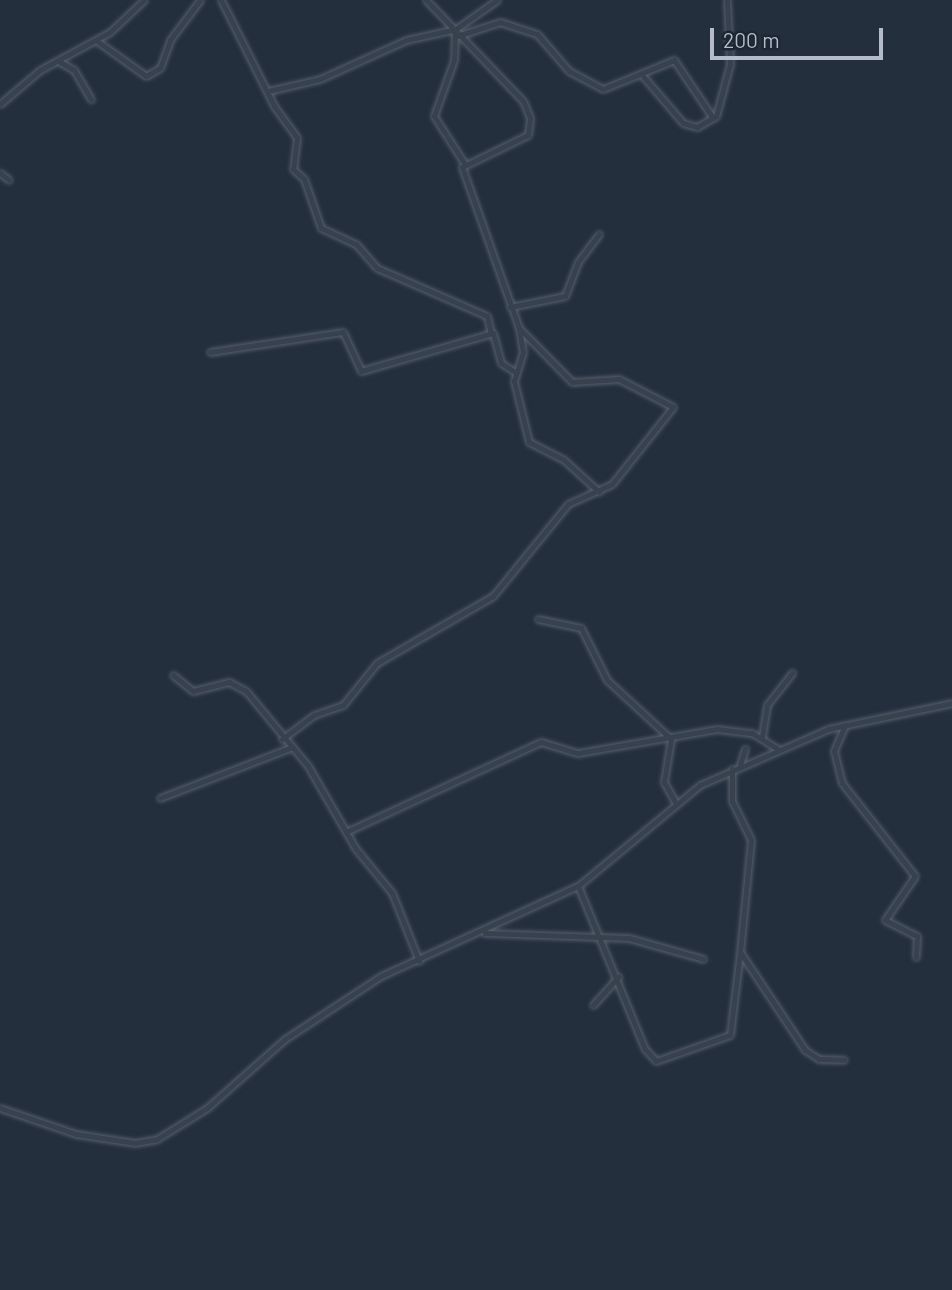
<!DOCTYPE html>
<html>
<head>
<meta charset="utf-8">
<style>
  body { margin:0 }
  #map { position:relative; width:952px; height:1290px; overflow:hidden; background:#242f3e; font-family:Barlow,sans-serif }
  div>[style] { position:absolute }
  .roads { filter:drop-shadow(0 0 2px #565f6c) drop-shadow(0 0 2px #565f6c) }
  .minor>* { height:5px; margin:-2.5px; padding:0 2.5px; transform-origin:2.5px; border-radius:2.5px; background:#38414e }
  span { translate:-50% -50%; white-space:nowrap; text-align:center; line-height:1.15; -webkit-text-stroke:5px #1d2633; paint-order:stroke }
  .scale { position:absolute; left:710px; top:28px; width:173px; height:32px; box-sizing:border-box; border:4px solid #b4bcc9; border-top:0; padding-left:9px; font-size:21px; line-height:24px; white-space:nowrap; color:#b4bcc9; -webkit-text-stroke:5px #1d2633; paint-order:stroke }
</style>
</head>
<body>
<div id="map">
  <div class="roads">
    <div class="minor">
      <div style="left:221px;top:0;width:119px;rotate:63.4deg"></div>
      <div style="left:274px;top:106px;width:39px;rotate:54deg"></div>
      <div style="left:297px;top:138px;width:31px;rotate:97deg"></div>
      <div style="left:293px;top:169px;width:15px;rotate:42deg"></div>
      <div style="left:304px;top:179px;width:52px;rotate:70.9deg"></div>
      <div style="left:321px;top:228px;width:38px;rotate:25deg"></div>
      <div style="left:356px;top:244px;width:32px;rotate:49deg"></div>
      <div style="left:377px;top:268px;width:120px;rotate:23.6deg"></div>
      <div style="left:487px;top:316px;width:17px;rotate:77deg"></div>
      <div style="left:453px;top:31px;width:54px;rotate:-35.2deg"></div>
      <div style="left:455px;top:33px;width:27px;rotate:92deg"></div>
      <div style="left:454px;top:60px;width:59px;rotate:109.7deg"></div>
      <div style="left:434px;top:116px;width:56px;rotate:57.4deg"></div>
      <div style="left:457px;top:36px;width:45px;rotate:-18deg"></div>
      <div style="left:500px;top:22px;width:39px;rotate:18deg"></div>
      <div style="left:537px;top:34px;width:49px;rotate:49.1deg"></div>
      <div style="left:569px;top:71px;width:38px;rotate:28deg"></div>
      <div style="left:603px;top:89px;width:77px;rotate:-22.2deg"></div>
      <div style="left:674px;top:60px;width:70px;rotate:56.1deg"></div>
      <div style="left:97px;top:41px;width:60px;rotate:35.5deg"></div>
      <div style="left:146px;top:76px;width:16px;rotate:-30deg"></div>
      <div style="left:160px;top:68px;width:30px;rotate:-70deg"></div>
      <div style="left:170px;top:40px;width:50px;rotate:-53.1deg"></div>
      <div style="left:60px;top:62px;width:16px;rotate:30deg"></div>
      <div style="left:74px;top:70px;width:34px;rotate:60deg"></div>
      <div style="left:642px;top:75px;width:63px;rotate:49.5deg"></div>
      <div style="left:683px;top:123px;width:15px;rotate:16deg"></div>
      <div style="left:697px;top:127px;width:22px;rotate:-30deg"></div>
      <div style="left:716px;top:116px;width:54px;rotate:-74.9deg"></div>
      <div style="left:730px;top:64px;width:64px;rotate:-92.7deg"></div>
      <div style="left:268px;top:91px;width:53px;rotate:-13deg"></div>
      <div style="left:320px;top:79px;width:94px;rotate:-24.4deg"></div>
      <div style="left:406px;top:40px;width:47px;rotate:-12.3deg"></div>
      <div style="left:0;top:104px;width:52px;rotate:-40.4deg"></div>
      <div style="left:40px;top:70px;width:80px;rotate:-28.5deg"></div>
      <div style="left:110px;top:32px;width:47px;rotate:-43.3deg"></div>
      <div style="left:0;top:173px;width:11px;rotate:38deg"></div>
      <div style="left:510px;top:307px;width:56px;rotate:-11.3deg"></div>
      <div style="left:565px;top:296px;width:36px;rotate:-69deg"></div>
      <div style="left:578px;top:262px;width:35px;rotate:-53deg"></div>
      <div style="left:519px;top:328px;width:24px;rotate:81deg"></div>
      <div style="left:523px;top:352px;width:30px;rotate:107deg"></div>
      <div style="left:514px;top:381px;width:63px;rotate:76.2deg"></div>
      <div style="left:529px;top:442px;width:39px;rotate:27deg"></div>
      <div style="left:564px;top:460px;width:47px;rotate:42.4deg"></div>
      <div style="left:210px;top:352px;width:134px;rotate:-8.6deg"></div>
      <div style="left:343px;top:332px;width:43px;rotate:65.2deg"></div>
      <div style="left:361px;top:371px;width:137px;rotate:-16.1deg"></div>
      <div style="left:493px;top:333px;width:31px;rotate:75deg"></div>
      <div style="left:501px;top:363px;width:17px;rotate:33deg"></div>
      <div style="left:538px;top:619px;width:44px;rotate:11.8deg"></div>
      <div style="left:581px;top:628px;width:58px;rotate:63.4deg"></div>
      <div style="left:607px;top:680px;width:87px;rotate:42.7deg"></div>
      <div style="left:671px;top:739px;width:44px;rotate:99.2deg"></div>
      <div style="left:664px;top:782px;width:25px;rotate:61deg"></div>
      <div style="left:173px;top:675px;width:26px;rotate:39deg"></div>
      <div style="left:193px;top:691px;width:37px;rotate:-14deg"></div>
      <div style="left:229px;top:682px;width:19px;rotate:28deg"></div>
      <div style="left:246px;top:691px;width:97px;rotate:50.4deg"></div>
      <div style="left:308px;top:766px;width:96px;rotate:60deg"></div>
      <div style="left:356px;top:849px;width:57px;rotate:50.7deg"></div>
      <div style="left:392px;top:893px;width:73px;rotate:68.3deg"></div>
      <div style="left:845px;top:725px;width:28px;rotate:113deg"></div>
      <div style="left:834px;top:751px;width:33px;rotate:76deg"></div>
      <div style="left:842px;top:783px;width:118px;rotate:51.9deg"></div>
      <div style="left:915px;top:876px;width:53px;rotate:124.3deg"></div>
      <div style="left:885px;top:920px;width:36px;rotate:27deg"></div>
      <div style="left:917px;top:936px;width:21px;rotate:93deg"></div>
      <div style="left:762px;top:737px;width:32px;rotate:-81deg"></div>
      <div style="left:767px;top:705px;width:41px;rotate:-52deg"></div>
      <div style="left:282px;top:739px;width:40px;rotate:-37deg"></div>
      <div style="left:314px;top:715px;width:31px;rotate:-19deg"></div>
      <div style="left:343px;top:705px;width:54px;rotate:-51deg"></div>
      <div style="left:377px;top:663px;width:134px;rotate:-30deg"></div>
      <div style="left:493px;top:596px;width:119px;rotate:-50.8deg"></div>
      <div style="left:568px;top:504px;width:48px;rotate:-24.4deg"></div>
      <div style="left:612px;top:484px;width:98px;rotate:-51.6deg"></div>
      <div style="left:673px;top:407px;width:61px;rotate:-152.6deg"></div>
      <div style="left:619px;top:379px;width:47px;rotate:176.3deg"></div>
      <div style="left:572px;top:382px;width:76px;rotate:-134.5deg"></div>
      <div style="left:519px;top:328px;width:171px;rotate:-109.5deg"></div>
      <div style="left:462px;top:167px;width:73px;rotate:-25.9deg"></div>
      <div style="left:528px;top:135px;width:17px;rotate:-83deg"></div>
      <div style="left:530px;top:118px;width:18px;rotate:-112deg"></div>
      <div style="left:523px;top:101px;width:140px;rotate:-133.8deg"></div>
      <div style="left:740px;top:765px;width:17px;rotate:-73deg"></div>
      <div style="left:732px;top:769px;width:32px;rotate:90deg"></div>
      <div style="left:732px;top:801px;width:43px;rotate:64deg"></div>
      <div style="left:751px;top:840px;width:113px;rotate:95.6deg"></div>
      <div style="left:740px;top:952px;width:118px;rotate:56.4deg"></div>
      <div style="left:805px;top:1050px;width:17px;rotate:33deg"></div>
      <div style="left:819px;top:1059px;width:25px;rotate:2deg"></div>
      <div style="left:160px;top:798px;width:142px;rotate:-21.1deg"></div>
      <div style="left:346px;top:832px;width:215px;rotate:-24.8deg"></div>
      <div style="left:541px;top:742px;width:39px;rotate:17deg"></div>
      <div style="left:578px;top:753px;width:141px;rotate:-9.8deg"></div>
      <div style="left:717px;top:729px;width:35px;rotate:7deg"></div>
      <div style="left:752px;top:733px;width:32px;rotate:32deg"></div>
      <div style="left:578px;top:886px;width:176px;rotate:67.7deg"></div>
      <div style="left:645px;top:1049px;width:16px;rotate:47deg"></div>
      <div style="left:656px;top:1061px;width:78px;rotate:-19.4deg"></div>
      <div style="left:730px;top:1035px;width:84px;rotate:-83.1deg"></div>
      <div style="left:485px;top:933px;width:144px;rotate:2deg"></div>
      <div style="left:629px;top:938px;width:77px;rotate:15.8deg"></div>
      <div style="left:593px;top:1005px;width:38px;rotate:-48deg"></div>
      <div style="left:0;top:1108px;width:80px;rotate:18.9deg"></div>
      <div style="left:76px;top:1134px;width:60px;rotate:8.7deg"></div>
      <div style="left:135px;top:1143px;width:22px;rotate:-10deg"></div>
      <div style="left:157px;top:1139px;width:59px;rotate:-31.8deg"></div>
      <div style="left:207px;top:1108px;width:104px;rotate:-41.5deg"></div>
      <div style="left:285px;top:1039px;width:115px;rotate:-33.3deg"></div>
      <div style="left:381px;top:976px;width:217px;rotate:-24.6deg"></div>
      <div style="left:578px;top:886px;width:158px;rotate:-39.6deg"></div>
      <div style="left:700px;top:785px;width:140px;rotate:-23.6deg"></div>
      <div style="left:828px;top:729px;width:127px;rotate:-11.8deg"></div>
    </div>
  </div>
  <div class="scale">200 m</div>
</div>
</body>
</html>
